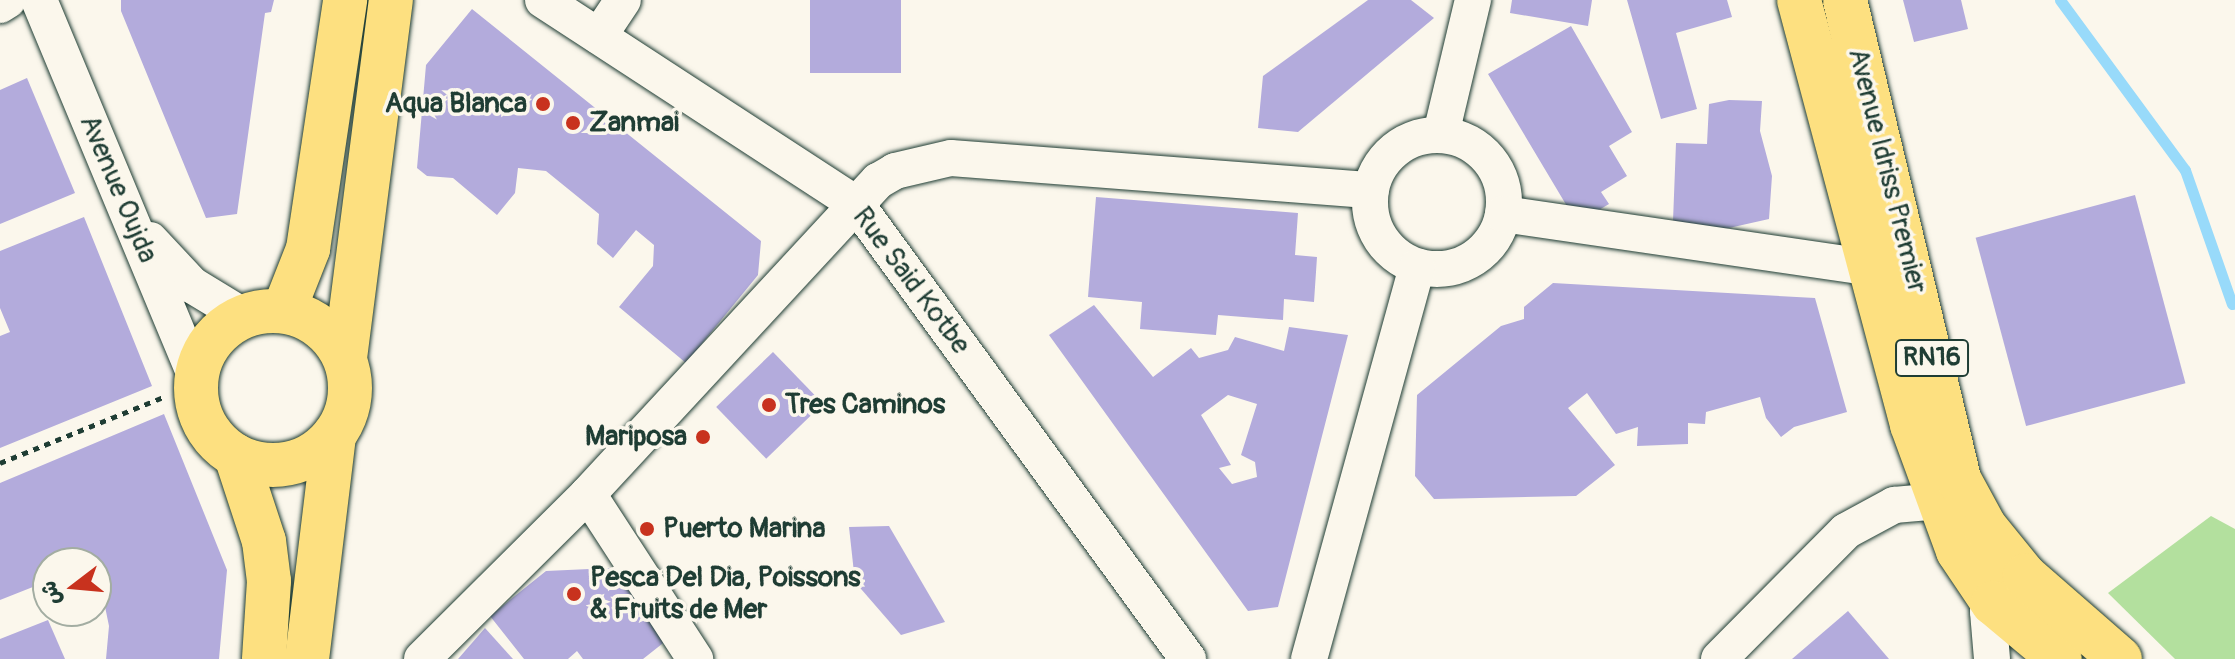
<!DOCTYPE html>
<html>
<head>
<meta charset="utf-8">
<style>
  body { margin:0 }
  #map { position:relative; width:2235px; height:659px; overflow:hidden; background:#fbf7ec; font-family:Pangolin,"Playpen Sans Arabic",sans-serif }
  div>[style] { position:absolute }
  .green>* { inset:0; background:#b3e09e }
  .stream>* { height:11px; margin:-5.5px; padding:0 5.5px; transform-origin:5.5px; border-radius:5.5px; background:#98dafa }
  .building>* { inset:0; background:#b3abdc; transform-origin:0 0 }
  .path>* { height:5px; margin-top:-2.5px; transform-origin:0; background:repeating-linear-gradient(90deg,#1f3d34 0 6px,transparent 0 12px) }
  .roads { filter:drop-shadow(0 0 2px #1f3d34) drop-shadow(0 0 2px #1f3d34) }
  .minor>* { height:36px; margin:-18px; padding:0 18px; transform-origin:18px; border-radius:18px; background:#fbf7ec }
  .minor>.ring { margin:-18px; padding:0; box-sizing:content-box; background:none; border:36px solid #fbf7ec; border-radius:50% }
  .major>* { height:44px; margin:-22px; padding:0 22px; transform-origin:22px; border-radius:22px; background:#fde080 }
  .major>.ring { margin:-22px; padding:0; box-sizing:content-box; background:none; border:44px solid #fde080; border-radius:50% }
  .dots>* { width:22px; height:22px; translate:-50% -50%; box-sizing:border-box; border:4px solid #fbf7ec; border-radius:50% }
  span { translate:-50% -50%; white-space:nowrap; text-align:center; line-height:1.15; -webkit-text-stroke:7px #fbf7ec; paint-order:stroke }
  .shield-label span { padding:2px 6px; background:#fbf7ec; border:2px solid; border-radius:6px; -webkit-text-stroke-width:0 }
  .shield-label { font-size:26px; color:#1f3d34; font-weight:700 }
  .poi-label { font-size:28px; color:#1f3d34; font-weight:700 }
  .right { translate:-100% -50%; text-align:right }
  .left { translate:0 -50%; text-align:left }
  .street-label { font-size:28px; color:#1f3d34 }
  .north { position:absolute; left:32px; top:547px; width:80px; height:80px; box-sizing:border-box; background:#fbf7ec; border:2px solid #a3ada2; border-radius:50%; rotate:254deg; font-size:22px; font-weight:700; line-height:32px; text-align:center; color:#1f3d34 }
  .north::after { content:''; display:block; margin:auto; width:28px; height:36px; background:#c8321e; clip-path:polygon(50% 0,100% 100%,50% 72%,0 100%) }
</style>
</head>
<body>
<div id="map">
  <div class="green">
    <div style="clip-path:polygon(2211px 516px,2235px 529px,2235px 659px,2175px 659px,2108px 593px)"></div>
  </div>
  <div class="stream">
    <div style="left:2060px;top:0;width:211px;rotate:53.7deg"></div>
    <div style="left:2185px;top:170px;width:142px;rotate:70.7deg"></div>
  </div>
  <div class="building">
    <div style="clip-path:polygon(121px 0,274px 0,271px 12px,265px 13px,237px 214px,206px 218px,121px 11px)"></div>
    <div style="left:810px;top:0;width:91px;height:73px"></div>
    <div style="clip-path:polygon(1368px 0,1411px 0,1434px 18px,1298px 132px,1258px 128px,1263px 76px)"></div>
    <div style="clip-path:polygon(1512px 0,1592px 0,1588px 26px,1510px 13px)"></div>
    <div style="clip-path:polygon(1627px 0,1727px 0,1732px 17px,1676px 33px,1697px 109px,1661px 119px)"></div>
    <div style="clip-path:polygon(1903px 0,1961px 0,1968px 29px,1914px 42px)"></div>
    <div style="clip-path:polygon(472px 9px,761px 241px,758px 275px,686px 363px,619px 307px,653px 266px,654px 245px,636px 230px,613px 258px,597px 244px,599px 214px,546px 171px,518px 168px,515px 193px,497px 215px,453px 178px,427px 176px,417px 168px,426px 65px)"></div>
    <div style="clip-path:polygon(1571px 26px,1632px 132px,1609px 146px,1627px 176px,1601px 192px,1609px 204px,1577px 223px,1488px 74px)"></div>
    <div style="clip-path:polygon(27px 78px,75px 193px,0 224px,0 90px)"></div>
    <div style="clip-path:polygon(1729px 100px,1762px 101px,1760px 131px,1772px 176px,1769px 219px,1720px 230px,1673px 221px,1676px 143px,1707px 144px,1709px 104px)"></div>
    <div style="left:2135px;top:195px;width:195px;height:165px;rotate:75deg"></div>
    <div style="clip-path:polygon(1096px 197px,1298px 213px,1295px 255px,1317px 257px,1314px 302px,1284px 299px,1283px 320px,1218px 315px,1216px 335px,1140px 329px,1142px 302px,1088px 297px)"></div>
    <div style="clip-path:polygon(84px 217px,152px 386px,0 448px,0 336px,10px 332px,0 308px,0 251px)"></div>
    <div style="clip-path:polygon(1553px 283px,1815px 298px,1847px 412px,1794px 427px,1781px 437px,1766px 418px,1760px 397px,1706px 412px,1705px 424px,1688px 423px,1688px 444px,1637px 446px,1638px 427px,1616px 434px,1587px 393px,1568px 408px,1615px 465px,1576px 496px,1434px 499px,1415px 476px,1417px 395px,1501px 326px,1524px 319px,1524px 307px)"></div>
    <div style="clip-path:polygon(evenodd,1094px 305px,1153px 377px,1191px 348px,1199px 358px,1228px 350px,1235px 337px,1284px 351px,1289px 327px,1348px 335px,1278px 607px,1248px 611px,1049px 335px,1094px 305px,1228px 395px,1257px 404px,1241px 455px,1255px 462px,1257px 477px,1232px 484px,1219px 468px,1231px 465px,1201px 415px,1228px 395px)"></div>
    <div style="left:773px;top:352px;width:72px;height:79px;rotate:46deg"></div>
    <div style="clip-path:polygon(164px 414px,227px 570px,219px 659px,106px 659px,109px 626px,96px 563px,48px 563px,48px 581px,0 600px,0 483px)"></div>
    <div style="clip-path:polygon(889px 526px,945px 622px,901px 635px,855px 582px,849px 527px)"></div>
    <div style="clip-path:polygon(611px 568px,667px 640px,643px 659px,583px 659px,577px 651px,568px 659px,524px 659px,490px 616px,546px 571px)"></div>
    <div style="clip-path:polygon(1848px 611px,1889px 659px,1792px 659px)"></div>
    <div style="clip-path:polygon(48px 620px,65px 659px,0 659px,0 639px)"></div>
    <div style="clip-path:polygon(485px 628px,513px 659px,458px 659px)"></div>
  </div>
  <div class="path">
    <div style="left:0;top:463px;width:179px;rotate:-22deg"></div>
  </div>
  <div class="roads">
    <div class="minor">
      <div style="left:39px;top:0;width:409px;rotate:67.4deg"></div>
      <div style="left:543px;top:0;width:375px;rotate:33.1deg"></div>
      <div style="left:857px;top:205px;width:562px;rotate:53.91deg"></div>
      <div style="left:0;top:5px;width:9px;rotate:-32deg"></div>
      <div style="left:599px;top:36px;width:43px;rotate:-56.3deg"></div>
      <div style="left:1441px;top:134px;width:138px;rotate:-76.6deg"></div>
      <div class="ring" style="left:1370px;top:135px;width:98px;height:98px"></div>
      <div style="left:1503px;top:214px;width:373px;rotate:8.3deg"></div>
      <div style="left:150px;top:240px;width:62px;rotate:47deg"></div>
      <div style="left:192px;top:285px;width:60px;rotate:31.3deg"></div>
      <div style="left:588px;top:494px;width:197px;rotate:57deg"></div>
      <div style="left:422px;top:659px;width:234px;rotate:-44.8deg"></div>
      <div style="left:588px;top:494px;width:427px;rotate:-47.2deg"></div>
      <div style="left:878px;top:181px;width:20px;rotate:-30deg"></div>
      <div style="left:895px;top:171px;width:57px;rotate:-13.1deg"></div>
      <div style="left:951px;top:158px;width:421px;rotate:4.4deg"></div>
      <div style="left:1309px;top:659px;width:407px;rotate:-74.6deg"></div>
      <div style="left:1719px;top:659px;width:180px;rotate:-45.2deg"></div>
      <div style="left:1846px;top:531px;width:55px;rotate:-28.4deg"></div>
      <div style="left:1894px;top:505px;width:46px;rotate:-5deg"></div>
      <div style="left:1992px;top:659px;width:48px;rotate:-94.8deg"></div>
      <div style="left:1988px;top:611px;width:34px;rotate:-45deg"></div>
    </div>
    <div class="major">
      <div style="left:1799px;top:0;width:440px;rotate:75.1deg"></div>
      <div style="left:1912px;top:425px;width:134px;rotate:69.9deg"></div>
      <div style="left:1958px;top:551px;width:63px;rotate:56.1deg"></div>
      <div style="left:1993px;top:603px;width:87px;rotate:39.9deg"></div>
      <div style="left:1845px;top:0;width:495px;rotate:76.6deg"></div>
      <div style="left:1960px;top:481px;width:52px;rotate:61.5deg"></div>
      <div style="left:1985px;top:527px;width:63px;rotate:50.8deg"></div>
      <div style="left:2025px;top:576px;width:126px;rotate:41.1deg"></div>
      <div style="left:284px;top:310px;width:66px;rotate:-68.5deg"></div>
      <div style="left:308px;top:249px;width:252px;rotate:-81.5deg"></div>
      <div class="ring" style="left:196px;top:311px;width:110px;height:110px"></div>
      <div style="left:345px;top:358px;width:361px;rotate:-82.7deg"></div>
      <div style="left:236px;top:456px;width:89px;rotate:71.8deg"></div>
      <div style="left:264px;top:541px;width:40px;rotate:82.9deg"></div>
      <div style="left:269px;top:581px;width:78px;rotate:93.7deg"></div>
      <div style="left:307px;top:659px;width:225px;rotate:-83.1deg"></div>
    </div>
  </div>
  <div class="dots">
    <div style="left:543px;top:104px;background:#c8321e"></div>
    <div style="left:573px;top:123px;background:#c8321e"></div>
    <div style="left:769px;top:405px;background:#c8321e"></div>
    <div style="left:703px;top:437px;background:#c8321e"></div>
    <div style="left:647px;top:529px;background:#c8321e"></div>
    <div style="left:574px;top:594px;background:#c8321e"></div>
  </div>
  <div class="shield-label">
    <span style="left:1932px;top:358px">RN16</span>
  </div>
  <div class="poi-label">
    <span class="right" style="left:527px;top:104px">Aqua Blanca</span>
    <span class="left" style="left:589px;top:123px">Zanmai</span>
    <span class="left" style="left:785px;top:405px">Tres Caminos</span>
    <span class="right" style="left:687px;top:437px">Mariposa</span>
    <span class="left" style="left:663px;top:529px">Puerto Marina</span>
    <span class="left" style="left:590px;top:594px">Pesca Del Dia, Poissons<br>&amp; Fruits de Mer</span>
  </div>
  <div class="street-label">
    <span style="left:1887px;top:171px;rotate:76deg">Avenue Idriss Premier</span>
    <span style="left:118px;top:189px;rotate:67deg">Avenue Oujda</span>
    <span style="left:911px;top:281px;rotate:53deg">Rue Said Kotbe</span>
  </div>
  <div class="north">ش</div>
</div>
</body>
</html>
